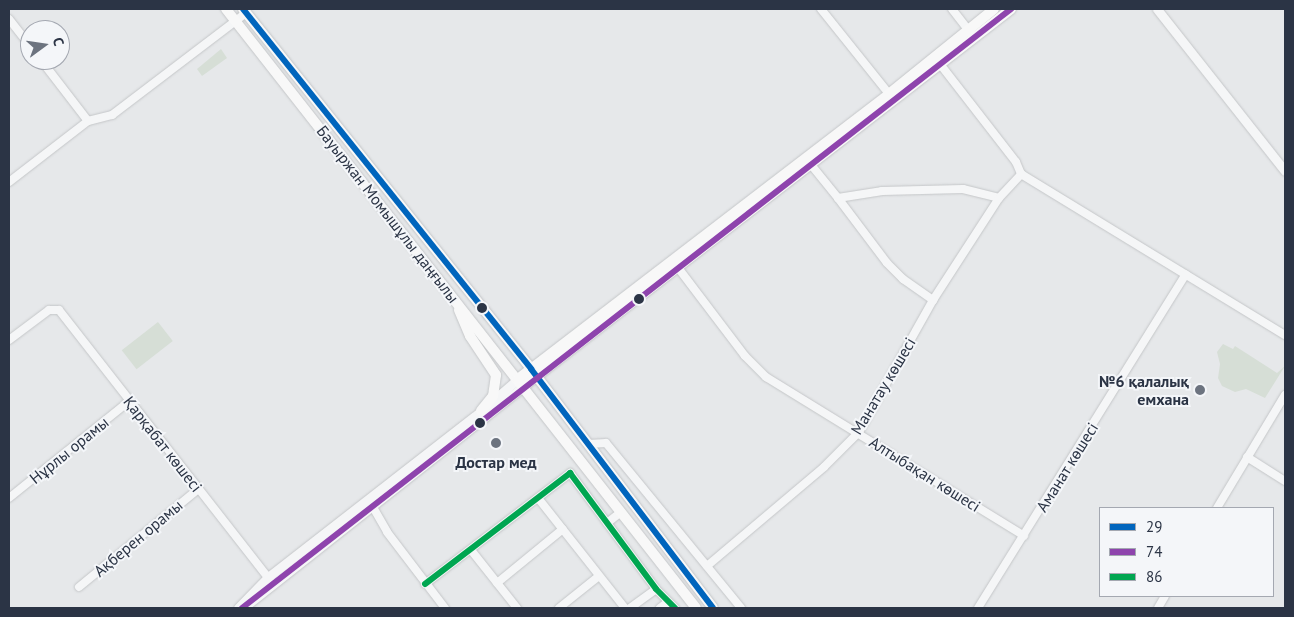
<!DOCTYPE html>
<html>
<head>
<meta charset="utf-8">
<style>
  body { margin:0 }
  #map { position:relative; width:1294px; height:617px; overflow:hidden; background:#e6e8ea; font-family:"PT Sans",sans-serif }
  div>[style] { position:absolute }
  .green>* { inset:0; background:#d6ded6; transform-origin:0 0 }
  .roads { filter:drop-shadow(0 0 1px #c4c6c8) drop-shadow(0 0 1px #c4c6c8) }
  .minor>* { height:8px; margin:-4px; padding:0 4px; transform-origin:4px; border-radius:4px; background:#f5f6f7 }
  .tertiary>* { height:9px; margin:-4.5px; padding:0 4.5px; transform-origin:4.5px; border-radius:4.5px; background:#f5f6f7 }
  .secondary>* { height:10px; margin:-5px; padding:0 5px; transform-origin:5px; border-radius:5px; background:#f8f8f8 }
  .bus-1>* { height:6px; margin:-3px; padding:0 3px; transform-origin:3px; border-radius:3px; background:#0065bd }
  .bus-2>* { height:6px; margin:-3px; padding:0 3px; transform-origin:3px; border-radius:3px; background:#8e44ad }
  .bus-3>* { height:6px; margin:-3px; padding:0 3px; transform-origin:3px; border-radius:3px; background:#00a651 }
  .dots>* { width:14px; height:14px; translate:-50% -50%; box-sizing:border-box; border:2px solid #f4f6f9; border-radius:50% }
  span { translate:-50% -50%; white-space:nowrap; text-align:center; line-height:1.15; -webkit-text-stroke:4px #f4f6f9; paint-order:stroke }
  .street-label { font-size:16px; color:#2b3445 }
  .poi-label { font-size:16px; color:#2b3445; font-weight:700 }
  .right { translate:-100% -50%; text-align:right }
  .frame { position:absolute; inset:0; border:10px solid #2b3445; pointer-events:none }
  .legend { position:absolute; left:1099px; top:507px; width:175px; height:90px; box-sizing:border-box; background:#f4f6f9; border:1px solid #a4a8b1; margin:0; padding:6px 9px; list-style:none; font-size:15px; color:#2b3445 }
  .legend li { display:flex; align-items:center; gap:10px; height:25px }
  .legend b { width:25px; border:1px solid #a4a8b1 }
  .north { position:absolute; left:20px; top:20px; width:50px; height:50px; box-sizing:border-box; background:#f4f6f9; border:1px solid #a4a8b1; border-radius:50%; rotate:76deg; font-size:14px; font-weight:700; line-height:20px; text-align:center; color:#2b3445 }
  .north::after { content:''; display:block; margin:auto; width:18px; height:22px; background:#6c737f; clip-path:polygon(50% 0,100% 100%,50% 72%,0 100%) }
</style>
</head>
<body>
<div id="map">
  <div class="green">
    <div style="clip-path:polygon(221px 49px,227px 58px,202px 76px,197px 69px)"></div>
    <div style="left:158px;top:322px;width:24px;height:46px;rotate:52deg"></div>
    <div style="clip-path:polygon(1223px 344px,1233px 349px,1235px 346px,1277px 373px,1285px 366px,1265px 398px,1246px 389px,1235px 392px,1222px 386px,1218px 378px,1220px 364px,1217px 352px)"></div>
  </div>
  <div class="roads">
    <div class="minor">
      <div style="left:821px;top:9px;width:109px;rotate:51.3deg"></div>
      <div style="left:952px;top:9px;width:31px;rotate:52deg"></div>
      <div style="left:9px;top:19px;width:34px;rotate:52deg"></div>
      <div style="left:41px;top:60px;width:77px;rotate:52.4deg"></div>
      <div style="left:940px;top:64px;width:124px;rotate:52.2deg"></div>
      <div style="left:1016px;top:162px;width:13px;rotate:67deg"></div>
      <div style="left:1021px;top:174px;width:309px;rotate:31.4deg"></div>
      <div style="left:88px;top:121px;width:25px;rotate:-14deg"></div>
      <div style="left:112px;top:115px;width:168px;rotate:-37.3deg"></div>
      <div style="left:808px;top:161px;width:48px;rotate:51deg"></div>
      <div style="left:838px;top:198px;width:45px;rotate:-9deg"></div>
      <div style="left:882px;top:191px;width:81px;rotate:-1.4deg"></div>
      <div style="left:963px;top:189px;width:37px;rotate:14deg"></div>
      <div style="left:9px;top:182px;width:100px;rotate:-37.7deg"></div>
      <div style="left:838px;top:198px;width:81px;rotate:53deg"></div>
      <div style="left:887px;top:263px;width:23px;rotate:45deg"></div>
      <div style="left:903px;top:279px;width:37px;rotate:35deg"></div>
      <div style="left:679px;top:269px;width:109px;rotate:52.8deg"></div>
      <div style="left:745px;top:356px;width:30px;rotate:45deg"></div>
      <div style="left:766px;top:377px;width:303px;rotate:31.6deg"></div>
      <div style="left:9px;top:340px;width:50px;rotate:-36.9deg"></div>
      <div style="left:49px;top:310px;width:10px"></div>
      <div style="left:59px;top:310px;width:343px;rotate:52deg"></div>
      <div style="left:588px;top:444px;width:18px;rotate:-3deg"></div>
      <div style="left:606px;top:443px;width:213px;rotate:50.7deg"></div>
      <div style="left:1247px;top:457px;width:45px;rotate:32.3deg"></div>
      <div style="left:9px;top:498px;width:154px;rotate:-38.9deg"></div>
      <div style="left:538px;top:498px;width:140px;rotate:51.7deg"></div>
      <div style="left:370px;top:502px;width:34px;rotate:60deg"></div>
      <div style="left:387px;top:532px;width:96px;rotate:52.7deg"></div>
      <div style="left:1217px;top:508px;width:132px;rotate:-59deg"></div>
      <div style="left:607px;top:523px;width:18px;rotate:-38deg"></div>
      <div style="left:471px;top:550px;width:74px;rotate:51.6deg"></div>
      <div style="left:707px;top:566px;width:153px;rotate:-40.2deg"></div>
      <div style="left:824px;top:467px;width:49px;rotate:-45deg"></div>
      <div style="left:859px;top:432px;width:151px;rotate:-60.7deg"></div>
      <div style="left:933px;top:300px;width:121px;rotate:-57.1deg"></div>
      <div style="left:999px;top:198px;width:33px;rotate:-47deg"></div>
      <div style="left:497px;top:583px;width:85px;rotate:-39.3deg"></div>
      <div style="left:425px;top:584px;width:183px;rotate:-37.4deg"></div>
      <div style="left:570px;top:473px;width:144px;rotate:53.4deg"></div>
      <div style="left:656px;top:589px;width:27px;rotate:45deg"></div>
      <div style="left:79px;top:587px;width:153px;rotate:-39.4deg"></div>
      <div style="left:559px;top:608px;width:51px;rotate:-38.7deg"></div>
      <div style="left:630px;top:608px;width:32px;rotate:-36deg"></div>
      <div style="left:660px;top:608px;width:10px;rotate:-37deg"></div>
      <div style="left:978px;top:608px;width:393px;rotate:-58.1deg"></div>
      <div style="left:1158px;top:608px;width:14px;rotate:-60deg"></div>
    </div>
    <div class="tertiary">
      <div style="left:1157px;top:9px;width:206px;rotate:51.7deg"></div>
      <div style="left:248px;top:604px;width:352px;rotate:-38.3deg"></div>
      <div style="left:238px;top:608px;width:43px;rotate:-45.9deg"></div>
      <div style="left:268px;top:577px;width:270px;rotate:-37.9deg"></div>
      <div style="left:481px;top:411px;width:49px;rotate:-40.9deg"></div>
    </div>
    <div class="secondary">
      <div style="left:226px;top:9px;width:761px;rotate:51.88deg"></div>
      <div style="left:243px;top:9px;width:461px;rotate:51.3deg"></div>
      <div style="left:531px;top:369px;width:300px;rotate:52.7deg"></div>
      <div style="left:459px;top:310px;width:28px;rotate:67deg"></div>
      <div style="left:470px;top:336px;width:47px;rotate:56.3deg"></div>
      <div style="left:496px;top:375px;width:21px;rotate:98deg"></div>
      <div style="left:493px;top:396px;width:19px;rotate:129deg"></div>
      <div style="left:518px;top:379px;width:468px;rotate:-37.5deg"></div>
      <div style="left:889px;top:94px;width:135px;rotate:-39deg"></div>
      <div style="left:524px;top:386px;width:616px;rotate:-37.74deg"></div>
    </div>
  </div>
  <div class="bus-1">
    <div style="left:243px;top:9px;width:461px;rotate:51.3deg"></div>
    <div style="left:531px;top:369px;width:300px;rotate:52.7deg"></div>
  </div>
  <div class="bus-2">
    <div style="left:242px;top:608px;width:975px;rotate:-37.92deg"></div>
  </div>
  <div class="bus-3">
    <div style="left:425px;top:584px;width:183px;rotate:-37.4deg"></div>
    <div style="left:570px;top:473px;width:144px;rotate:53.4deg"></div>
    <div style="left:656px;top:589px;width:27px;rotate:45deg"></div>
  </div>
  <div class="dots">
    <div style="left:639px;top:299px;background:#2b3445"></div>
    <div style="left:482px;top:308px;background:#2b3445"></div>
    <div style="left:1200px;top:390px;background:#6c737f"></div>
    <div style="left:480px;top:423px;background:#2b3445"></div>
    <div style="left:496px;top:443px;background:#6c737f"></div>
  </div>
  <div class="street-label">
    <span style="left:388px;top:214px;rotate:52deg">Бауыржан Момышұлы даңғылы</span>
    <span style="left:883px;top:386px;rotate:-59deg">Манатау көшесі</span>
    <span style="left:163px;top:444px;rotate:52deg">Қарқабат көшесі</span>
    <span style="left:69px;top:450px;rotate:-39deg">Нұрлы орамы</span>
    <span style="left:1067px;top:467px;rotate:-58deg">Аманат көшесі</span>
    <span style="left:925px;top:474px;rotate:32deg">Алтыбақан көшесі</span>
    <span style="left:138px;top:538px;rotate:-40deg">Ақберен орамы</span>
  </div>
  <div class="poi-label">
    <span class="right" style="left:1189px;top:390px">№6 қалалық<br>емхана</span>
    <span style="left:496px;top:462px">Достар мед</span>
  </div>
  <div class="frame"></div>
  <ul class="legend">
  <li><b style="height:6px;background:#0065bd"></b>29</li>
  <li><b style="height:6px;background:#8e44ad"></b>74</li>
  <li><b style="height:6px;background:#00a651"></b>86</li>
  </ul>
  <div class="north">С</div>
</div>
</body>
</html>
